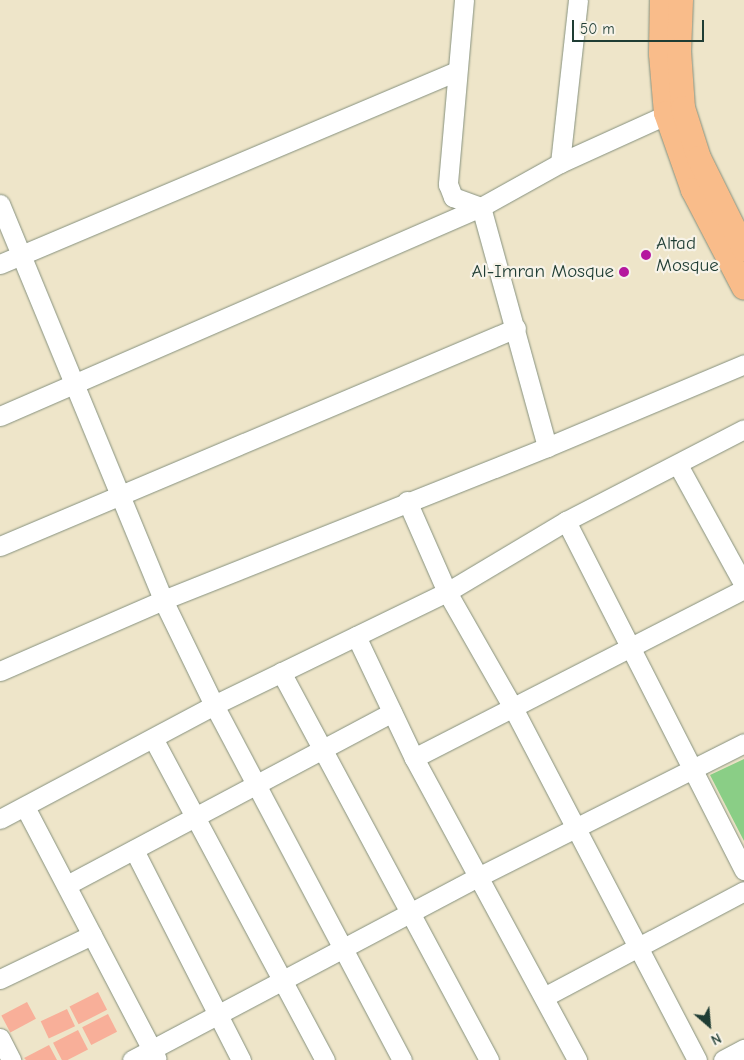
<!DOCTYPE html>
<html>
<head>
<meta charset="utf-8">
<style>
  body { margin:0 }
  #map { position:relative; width:744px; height:1060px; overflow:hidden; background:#eee5c9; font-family:"Comic Neue",sans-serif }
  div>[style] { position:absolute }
  .green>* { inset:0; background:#8ace86 }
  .building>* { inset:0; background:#f8af99; transform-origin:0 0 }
  .roads { filter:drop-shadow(0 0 1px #86917e) drop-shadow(0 0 1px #86917e) }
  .minor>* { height:19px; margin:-9.5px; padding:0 9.5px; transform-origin:9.5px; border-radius:9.5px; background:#fff }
  .major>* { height:24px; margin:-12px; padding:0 12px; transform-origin:12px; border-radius:12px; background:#f9bc8a }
  .dots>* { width:14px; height:14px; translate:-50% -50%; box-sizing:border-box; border:2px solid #f7f3e8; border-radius:50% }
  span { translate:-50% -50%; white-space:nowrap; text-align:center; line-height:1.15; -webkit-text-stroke:4.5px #f7f3e8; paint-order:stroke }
  .poi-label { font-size:19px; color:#1f3d34 }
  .left { translate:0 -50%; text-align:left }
  .right { translate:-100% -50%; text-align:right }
  .north { position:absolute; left:684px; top:1000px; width:50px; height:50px; -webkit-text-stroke:4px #f7f3e8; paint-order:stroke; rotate:153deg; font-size:14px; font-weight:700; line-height:20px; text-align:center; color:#1f3d34 }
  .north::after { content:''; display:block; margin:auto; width:18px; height:22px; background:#1f3d34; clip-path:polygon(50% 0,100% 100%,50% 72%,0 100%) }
  .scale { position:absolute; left:572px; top:20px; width:132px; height:22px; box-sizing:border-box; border:2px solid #1f3d34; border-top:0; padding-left:6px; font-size:15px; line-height:18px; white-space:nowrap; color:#1f3d34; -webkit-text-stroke:4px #f7f3e8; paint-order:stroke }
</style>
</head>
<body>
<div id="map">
  <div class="green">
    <div style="clip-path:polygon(744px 759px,744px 841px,710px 775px)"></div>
  </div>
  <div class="building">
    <div style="left:98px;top:992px;width:20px;height:32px;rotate:63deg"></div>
    <div style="left:27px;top:1002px;width:19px;height:29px;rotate:62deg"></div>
    <div style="left:67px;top:1009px;width:19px;height:29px;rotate:65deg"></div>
    <div style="left:108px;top:1014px;width:20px;height:29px;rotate:63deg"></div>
    <div style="left:78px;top:1030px;width:22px;height:28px;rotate:63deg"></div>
    <div style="clip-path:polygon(49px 1045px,57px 1060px,26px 1060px,24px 1058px)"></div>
  </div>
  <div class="roads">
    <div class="minor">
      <div style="left:464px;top:0;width:185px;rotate:95deg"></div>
      <div style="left:448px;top:184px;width:14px;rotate:69deg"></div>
      <div style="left:453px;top:197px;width:30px;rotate:20deg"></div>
      <div style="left:481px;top:207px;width:249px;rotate:74.6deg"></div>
      <div style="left:560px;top:163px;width:164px;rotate:-83.7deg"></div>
      <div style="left:0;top:204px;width:428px;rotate:67.6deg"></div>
      <div style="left:163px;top:600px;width:117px;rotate:64.1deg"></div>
      <div style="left:214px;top:705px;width:402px;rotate:62.1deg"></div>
      <div style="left:0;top:264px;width:494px;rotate:-22.9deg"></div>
      <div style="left:0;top:416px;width:524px;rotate:-23.49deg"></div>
      <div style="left:481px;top:207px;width:90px;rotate:-29.1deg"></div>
      <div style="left:560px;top:163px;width:131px;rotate:-24.4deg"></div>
      <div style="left:678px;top:465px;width:137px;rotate:61.2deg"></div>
      <div style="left:407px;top:501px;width:99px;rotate:66.3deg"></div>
      <div style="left:447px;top:592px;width:131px;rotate:60.3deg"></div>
      <div style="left:512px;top:706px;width:399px;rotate:62.4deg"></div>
      <div style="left:566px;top:521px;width:392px;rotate:63deg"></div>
      <div style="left:0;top:546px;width:560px;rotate:-22.9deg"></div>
      <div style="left:356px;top:636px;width:135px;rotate:64.6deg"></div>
      <div style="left:414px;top:758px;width:343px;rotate:61.6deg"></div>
      <div style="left:0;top:671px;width:178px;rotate:-23.5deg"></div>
      <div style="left:163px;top:600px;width:413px;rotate:-21.7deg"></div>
      <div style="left:547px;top:447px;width:214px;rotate:-22.8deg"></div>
      <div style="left:281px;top:672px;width:440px;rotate:61.8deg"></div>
      <div style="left:154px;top:740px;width:363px;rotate:61.9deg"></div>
      <div style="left:414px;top:758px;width:371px;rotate:-27.1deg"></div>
      <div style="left:25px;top:807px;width:284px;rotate:62.4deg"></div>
      <div style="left:0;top:819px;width:242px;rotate:-28deg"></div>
      <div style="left:214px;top:705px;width:259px;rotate:-25.9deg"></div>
      <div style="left:447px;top:592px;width:139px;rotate:-30.8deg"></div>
      <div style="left:566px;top:521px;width:200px;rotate:-27.3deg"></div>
      <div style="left:134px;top:850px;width:236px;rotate:63deg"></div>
      <div style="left:67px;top:885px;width:368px;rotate:-28deg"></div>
      <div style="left:0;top:979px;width:102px;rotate:-25.6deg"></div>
      <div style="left:544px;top:997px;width:226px;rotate:-27.9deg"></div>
      <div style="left:0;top:1038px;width:25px;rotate:63deg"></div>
      <div style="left:132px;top:1060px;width:391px;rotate:-27.9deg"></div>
      <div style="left:478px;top:877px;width:298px;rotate:-26.7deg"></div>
      <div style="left:723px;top:1060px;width:24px;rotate:-28deg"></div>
    </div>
    <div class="major">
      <div style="left:662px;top:0;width:54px;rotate:91.1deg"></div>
      <div style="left:661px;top:54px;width:59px;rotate:85.2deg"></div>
      <div style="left:666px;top:113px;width:82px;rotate:70.7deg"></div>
      <div style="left:693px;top:190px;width:110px;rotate:62.5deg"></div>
      <div style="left:681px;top:0;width:51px;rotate:92.2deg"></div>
      <div style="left:679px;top:51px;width:57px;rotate:86deg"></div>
      <div style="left:683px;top:108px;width:52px;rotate:72.3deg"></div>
      <div style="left:699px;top:158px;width:102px;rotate:63.7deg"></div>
    </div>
  </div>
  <div class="dots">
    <div style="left:646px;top:255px;background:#b5179e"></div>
    <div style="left:624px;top:272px;background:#b5179e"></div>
  </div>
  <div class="poi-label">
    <span class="left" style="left:656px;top:255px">Altad<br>Mosque</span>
    <span class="right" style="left:614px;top:272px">Al-Imran Mosque</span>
  </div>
  <div class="north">N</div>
  <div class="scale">50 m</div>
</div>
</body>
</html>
